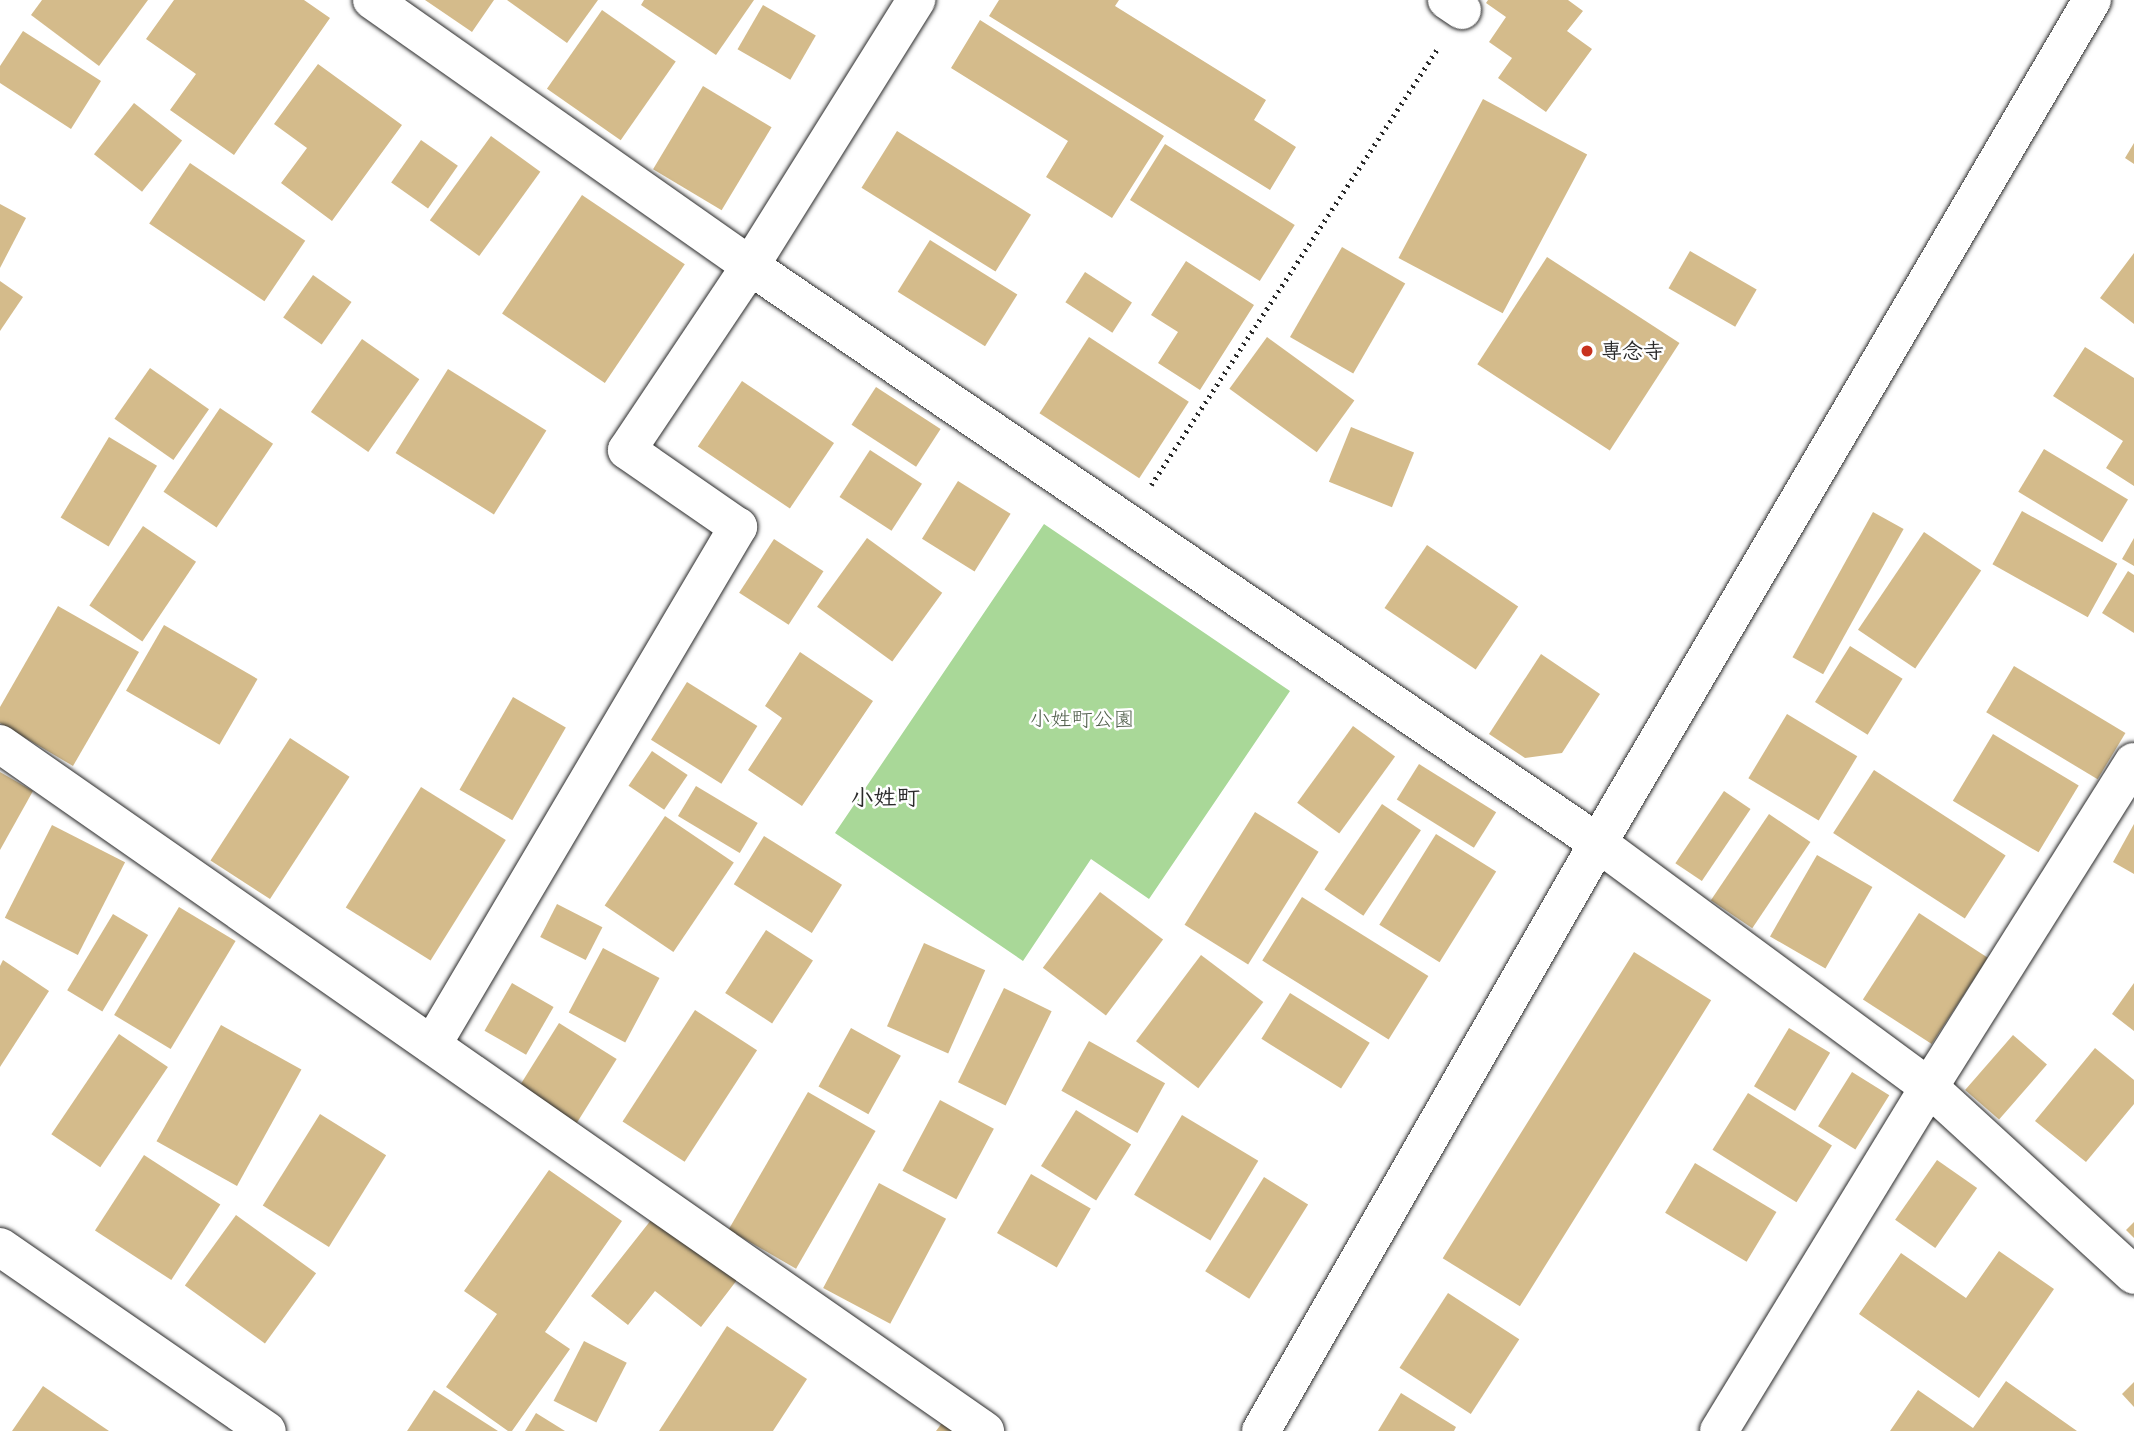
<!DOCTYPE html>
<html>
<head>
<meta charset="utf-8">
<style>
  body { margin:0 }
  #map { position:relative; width:2134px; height:1431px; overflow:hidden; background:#fff; font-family:Sriracha,"Klee One",sans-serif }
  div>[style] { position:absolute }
  .green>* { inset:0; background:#a9d898 }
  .building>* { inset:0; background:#d4bb8b; transform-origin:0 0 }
  .path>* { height:4.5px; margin-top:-2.25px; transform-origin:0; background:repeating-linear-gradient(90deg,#2b2b2b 0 2px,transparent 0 7px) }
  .roads { filter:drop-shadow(0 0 2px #2b2b2b) drop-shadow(0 0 2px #2b2b2b) }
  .minor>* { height:38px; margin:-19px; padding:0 19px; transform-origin:19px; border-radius:19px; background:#fff }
  .dots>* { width:19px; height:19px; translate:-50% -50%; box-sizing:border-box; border:4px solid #fff; border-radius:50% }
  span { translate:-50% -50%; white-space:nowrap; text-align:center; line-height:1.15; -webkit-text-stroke:5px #fff; paint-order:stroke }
  .poi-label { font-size:21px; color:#2b2b2b; font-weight:700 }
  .left { translate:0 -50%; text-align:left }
  .park-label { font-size:21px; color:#515f4c }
  .neighbourhood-label { font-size:23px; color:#2b2b2b; font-weight:700 }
</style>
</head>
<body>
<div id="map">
  <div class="green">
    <div style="clip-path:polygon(1044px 524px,1290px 691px,1149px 899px,1091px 859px,1023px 961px,835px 833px)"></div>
  </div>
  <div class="building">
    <div style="clip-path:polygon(42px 0,148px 0,99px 66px,31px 15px)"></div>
    <div style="clip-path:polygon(174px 0,304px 0,330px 18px,234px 155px,170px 110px,196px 74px,146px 39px)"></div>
    <div style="clip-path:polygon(425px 0,494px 0,472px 32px)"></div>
    <div style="clip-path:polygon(507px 0,598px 0,567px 43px)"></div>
    <div style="clip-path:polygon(644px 0,754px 0,716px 55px,641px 5px)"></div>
    <div style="clip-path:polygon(999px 0,1119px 0,1115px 6px,1266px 100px,1254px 120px,1296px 147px,1270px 190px,989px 16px)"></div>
    <div style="clip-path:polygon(1488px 0,1568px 0,1583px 11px,1567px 31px,1592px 49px,1546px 112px,1498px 78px,1512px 58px,1489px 42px,1506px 17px,1486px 3px)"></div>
    <div style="left:763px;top:5px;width:61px;height:51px;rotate:30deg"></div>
    <div style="left:602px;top:10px;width:90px;height:96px;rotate:35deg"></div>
    <div style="clip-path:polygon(980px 20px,1164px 136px,1112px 218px,1046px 177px,1068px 141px,951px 68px)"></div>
    <div style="clip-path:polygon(23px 31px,101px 81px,71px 129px,0 83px,0 66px)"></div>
    <div style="clip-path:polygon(318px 64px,402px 125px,332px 221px,281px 183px,307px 148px,274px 124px)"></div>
    <div style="left:703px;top:86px;width:80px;height:97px;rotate:31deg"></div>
    <div style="left:1483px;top:99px;width:118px;height:180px;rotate:28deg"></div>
    <div style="left:134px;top:103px;width:61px;height:65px;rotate:38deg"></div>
    <div style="left:897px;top:131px;width:158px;height:67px;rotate:32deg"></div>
    <div style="left:491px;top:136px;width:61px;height:104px;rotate:36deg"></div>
    <div style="left:421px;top:140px;width:45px;height:52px;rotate:35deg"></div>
    <div style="clip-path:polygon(2134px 143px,2134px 164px,2125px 158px)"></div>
    <div style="left:1165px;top:144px;width:153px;height:66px;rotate:32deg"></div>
    <div style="left:190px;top:163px;width:139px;height:73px;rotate:34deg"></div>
    <div style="left:582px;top:195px;width:124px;height:143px;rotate:34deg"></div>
    <div style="clip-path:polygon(0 204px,26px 218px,0 268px)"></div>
    <div style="left:930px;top:240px;width:103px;height:61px;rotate:32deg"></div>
    <div style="left:1342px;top:247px;width:73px;height:104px;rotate:30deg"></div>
    <div style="left:1690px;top:251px;width:77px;height:43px;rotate:30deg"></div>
    <div style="clip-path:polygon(2134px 253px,2134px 324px,2100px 298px)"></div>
    <div style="left:1547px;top:257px;width:158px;height:128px;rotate:33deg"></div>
    <div style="clip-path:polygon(1186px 261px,1254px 305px,1200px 390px,1158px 363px,1178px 332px,1151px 315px)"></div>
    <div style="left:1085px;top:272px;width:56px;height:36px;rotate:33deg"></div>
    <div style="left:313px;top:275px;width:47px;height:52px;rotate:35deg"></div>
    <div style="clip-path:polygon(0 281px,23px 297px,0 331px)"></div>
    <div style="left:1089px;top:337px;width:119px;height:91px;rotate:33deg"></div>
    <div style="left:1267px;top:337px;width:108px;height:64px;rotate:36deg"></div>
    <div style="left:362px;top:339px;width:70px;height:89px;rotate:35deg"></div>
    <div style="clip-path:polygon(2085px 347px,2134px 378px,2134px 486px,2106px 468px,2123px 441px,2053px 396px)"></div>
    <div style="left:150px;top:368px;width:72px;height:62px;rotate:35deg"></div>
    <div style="left:448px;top:369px;width:116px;height:99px;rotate:32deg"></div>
    <div style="left:742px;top:381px;width:111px;height:79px;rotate:34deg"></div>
    <div style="left:876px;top:387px;width:77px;height:45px;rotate:33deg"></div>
    <div style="left:220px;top:408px;width:64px;height:101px;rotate:34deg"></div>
    <div style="left:1351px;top:427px;width:68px;height:59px;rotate:22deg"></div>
    <div style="left:109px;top:437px;width:56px;height:94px;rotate:31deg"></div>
    <div style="left:2044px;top:449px;width:98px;height:50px;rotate:31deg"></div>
    <div style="left:870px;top:450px;width:62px;height:56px;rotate:33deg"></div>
    <div style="left:958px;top:481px;width:62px;height:68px;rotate:32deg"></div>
    <div style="left:2022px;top:511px;width:109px;height:61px;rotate:29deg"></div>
    <div style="left:1873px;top:512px;width:35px;height:166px;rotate:29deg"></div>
    <div style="left:143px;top:526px;width:64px;height:96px;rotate:34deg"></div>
    <div style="left:1924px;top:532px;width:69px;height:118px;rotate:34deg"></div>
    <div style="left:867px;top:538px;width:93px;height:85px;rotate:36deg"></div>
    <div style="clip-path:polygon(2134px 538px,2134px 566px,2122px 559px)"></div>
    <div style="left:774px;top:539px;width:59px;height:64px;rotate:33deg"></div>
    <div style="left:1427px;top:545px;width:110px;height:76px;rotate:34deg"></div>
    <div style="clip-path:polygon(2128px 571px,2134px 575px,2134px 633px,2102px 613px)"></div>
    <div style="clip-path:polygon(58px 606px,139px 652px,73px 766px,0 723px,0 707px)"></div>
    <div style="left:164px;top:625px;width:108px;height:76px;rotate:30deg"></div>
    <div style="left:1850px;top:646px;width:62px;height:66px;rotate:32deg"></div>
    <div style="clip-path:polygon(800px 652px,873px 701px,802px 806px,748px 770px,782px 718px,765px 706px)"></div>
    <div style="clip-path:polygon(1541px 654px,1600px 694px,1562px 753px,1525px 758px,1489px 734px)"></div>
    <div style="left:2014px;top:666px;width:130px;height:54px;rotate:31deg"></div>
    <div style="left:687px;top:682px;width:83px;height:68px;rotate:32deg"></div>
    <div style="left:513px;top:697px;width:61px;height:107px;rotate:30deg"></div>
    <div style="left:1787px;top:714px;width:82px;height:75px;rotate:31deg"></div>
    <div style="left:1353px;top:726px;width:52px;height:95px;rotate:36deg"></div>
    <div style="left:1993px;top:734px;width:100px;height:78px;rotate:31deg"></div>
    <div style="left:290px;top:738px;width:71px;height:146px;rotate:33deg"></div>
    <div style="left:652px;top:751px;width:43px;height:42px;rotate:34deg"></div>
    <div style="left:1419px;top:764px;width:91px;height:42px;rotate:32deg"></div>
    <div style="left:1874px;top:770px;width:157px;height:75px;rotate:33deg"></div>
    <div style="clip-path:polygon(0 772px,33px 791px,0 850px)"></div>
    <div style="left:696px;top:786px;width:72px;height:35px;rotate:31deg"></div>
    <div style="left:421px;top:787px;width:100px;height:142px;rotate:32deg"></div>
    <div style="left:1724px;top:791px;width:32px;height:87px;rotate:34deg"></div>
    <div style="left:1382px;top:804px;width:47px;height:103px;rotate:34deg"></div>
    <div style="left:1255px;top:812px;width:75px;height:133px;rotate:32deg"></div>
    <div style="left:1769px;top:814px;width:50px;height:104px;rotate:34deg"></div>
    <div style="left:665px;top:816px;width:83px;height:108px;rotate:34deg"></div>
    <div style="clip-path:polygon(2134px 824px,2134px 874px,2113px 862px)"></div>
    <div style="left:52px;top:825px;width:82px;height:104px;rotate:27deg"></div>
    <div style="left:1436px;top:834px;width:71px;height:107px;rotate:32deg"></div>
    <div style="left:764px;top:836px;width:92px;height:57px;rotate:32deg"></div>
    <div style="left:1817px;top:855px;width:64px;height:94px;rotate:30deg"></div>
    <div style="left:1100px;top:892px;width:79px;height:95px;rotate:37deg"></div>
    <div style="left:1302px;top:897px;width:149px;height:75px;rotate:32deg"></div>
    <div style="left:557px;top:904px;width:51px;height:37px;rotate:27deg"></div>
    <div style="left:179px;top:907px;width:66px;height:126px;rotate:31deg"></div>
    <div style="left:1919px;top:913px;width:82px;height:103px;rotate:33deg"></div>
    <div style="left:113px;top:914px;width:41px;height:89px;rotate:31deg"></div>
    <div style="left:766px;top:930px;width:56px;height:75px;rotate:33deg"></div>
    <div style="left:924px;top:943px;width:67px;height:91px;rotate:24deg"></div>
    <div style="left:603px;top:948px;width:64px;height:73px;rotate:28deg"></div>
    <div style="left:1634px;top:952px;width:91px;height:361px;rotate:32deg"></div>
    <div style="left:1201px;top:955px;width:78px;height:108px;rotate:37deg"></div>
    <div style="clip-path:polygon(3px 960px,49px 991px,0 1067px,0 966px)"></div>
    <div style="left:512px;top:983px;width:48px;height:55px;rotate:30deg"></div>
    <div style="clip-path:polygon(2134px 983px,2134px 1031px,2112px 1014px)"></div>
    <div style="left:1004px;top:988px;width:53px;height:105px;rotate:26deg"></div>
    <div style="left:1290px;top:993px;width:94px;height:54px;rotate:32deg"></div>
    <div style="left:695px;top:1010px;width:74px;height:133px;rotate:33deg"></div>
    <div style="left:559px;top:1023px;width:68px;height:75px;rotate:32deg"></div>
    <div style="left:221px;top:1025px;width:92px;height:133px;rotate:29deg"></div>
    <div style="left:851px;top:1028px;width:57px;height:67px;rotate:29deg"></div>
    <div style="left:1789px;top:1028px;width:48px;height:68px;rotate:31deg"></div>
    <div style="left:119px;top:1034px;width:59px;height:121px;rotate:34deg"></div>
    <div style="left:2013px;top:1035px;width:45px;height:73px;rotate:41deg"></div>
    <div style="left:1089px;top:1041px;width:87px;height:57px;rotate:29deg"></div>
    <div style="clip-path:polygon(2095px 1048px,2134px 1080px,2134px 1104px,2086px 1162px,2035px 1121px)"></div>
    <div style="left:1852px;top:1072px;width:44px;height:64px;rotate:32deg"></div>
    <div style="left:808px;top:1092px;width:78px;height:159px;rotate:30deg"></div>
    <div style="left:1748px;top:1093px;width:99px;height:67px;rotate:32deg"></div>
    <div style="left:940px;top:1100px;width:61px;height:80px;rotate:28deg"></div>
    <div style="left:1076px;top:1110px;width:65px;height:66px;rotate:32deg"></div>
    <div style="left:320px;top:1114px;width:78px;height:108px;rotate:32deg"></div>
    <div style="left:1182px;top:1115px;width:89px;height:93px;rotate:31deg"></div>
    <div style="left:144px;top:1155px;width:91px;height:90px;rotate:33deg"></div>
    <div style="left:1937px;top:1160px;width:49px;height:73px;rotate:35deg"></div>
    <div style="left:1695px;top:1163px;width:95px;height:58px;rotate:31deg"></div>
    <div style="clip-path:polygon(549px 1170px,622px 1221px,545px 1332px,570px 1349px,512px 1431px,508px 1431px,446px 1387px,497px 1314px,464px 1291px)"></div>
    <div style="left:1031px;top:1174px;width:69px;height:68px;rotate:30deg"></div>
    <div style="left:1264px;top:1177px;width:52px;height:111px;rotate:32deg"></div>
    <div style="left:879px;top:1183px;width:76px;height:119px;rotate:28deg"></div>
    <div style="left:236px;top:1215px;width:99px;height:87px;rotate:36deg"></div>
    <div style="clip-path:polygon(655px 1215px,737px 1280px,701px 1327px,655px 1291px,628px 1325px,591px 1296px)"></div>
    <div style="clip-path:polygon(2134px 1222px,2134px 1238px,2126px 1230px)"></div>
    <div style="clip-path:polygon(1999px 1251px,2054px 1289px,1979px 1398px,1859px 1314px,1901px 1253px,1966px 1298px)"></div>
    <div style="left:1448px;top:1293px;width:85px;height:89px;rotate:33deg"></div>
    <div style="clip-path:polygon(727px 1326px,807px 1379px,773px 1431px,659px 1431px)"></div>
    <div style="left:584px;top:1341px;width:48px;height:67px;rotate:27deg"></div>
    <div style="clip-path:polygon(2006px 1381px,2077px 1431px,1890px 1431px,1918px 1390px,1973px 1428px)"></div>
    <div style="clip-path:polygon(2134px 1382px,2134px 1407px,2122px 1394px)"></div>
    <div style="clip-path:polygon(43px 1386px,109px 1431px,12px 1431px)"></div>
    <div style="clip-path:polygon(434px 1390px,498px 1431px,407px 1431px)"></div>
    <div style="clip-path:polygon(1401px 1393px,1456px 1427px,1454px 1431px,1378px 1431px)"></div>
    <div style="clip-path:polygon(536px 1413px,565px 1431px,525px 1431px)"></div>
    <div style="clip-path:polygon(942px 1423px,954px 1431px,936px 1431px)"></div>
  </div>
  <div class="path">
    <div style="left:1151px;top:485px;width:523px;rotate:-56.71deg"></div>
  </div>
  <div class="roads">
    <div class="minor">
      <div style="left:372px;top:0;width:462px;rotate:35.1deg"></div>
      <div style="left:750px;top:266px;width:1026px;rotate:34.23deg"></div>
      <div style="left:1598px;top:843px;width:411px;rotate:36.4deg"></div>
      <div style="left:1929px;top:1087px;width:278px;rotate:42.5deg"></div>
      <div style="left:1447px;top:0;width:18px;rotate:34deg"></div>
      <div style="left:0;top:744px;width:1201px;rotate:34.89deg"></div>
      <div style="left:432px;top:1045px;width:602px;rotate:-59.43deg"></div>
      <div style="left:738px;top:527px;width:135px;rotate:-145.3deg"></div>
      <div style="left:627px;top:450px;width:221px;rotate:-56.2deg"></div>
      <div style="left:750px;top:266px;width:314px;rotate:-58deg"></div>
      <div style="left:0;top:1247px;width:324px;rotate:34.6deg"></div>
      <div style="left:1261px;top:1431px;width:678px;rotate:-60.18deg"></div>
      <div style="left:1598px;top:843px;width:977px;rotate:-59.63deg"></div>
      <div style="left:1719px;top:1431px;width:403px;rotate:-58.6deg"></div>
      <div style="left:1929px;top:1087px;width:384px;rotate:-57.8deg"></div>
    </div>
  </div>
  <div class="dots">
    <div style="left:1587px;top:351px;background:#c8321e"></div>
  </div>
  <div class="poi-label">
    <span class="left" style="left:1601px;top:351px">専念寺</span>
  </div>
  <div class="park-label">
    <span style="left:1082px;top:719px">小姓町公園</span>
  </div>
  <div class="neighbourhood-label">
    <span style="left:885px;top:798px">小姓町</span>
  </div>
</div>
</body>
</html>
